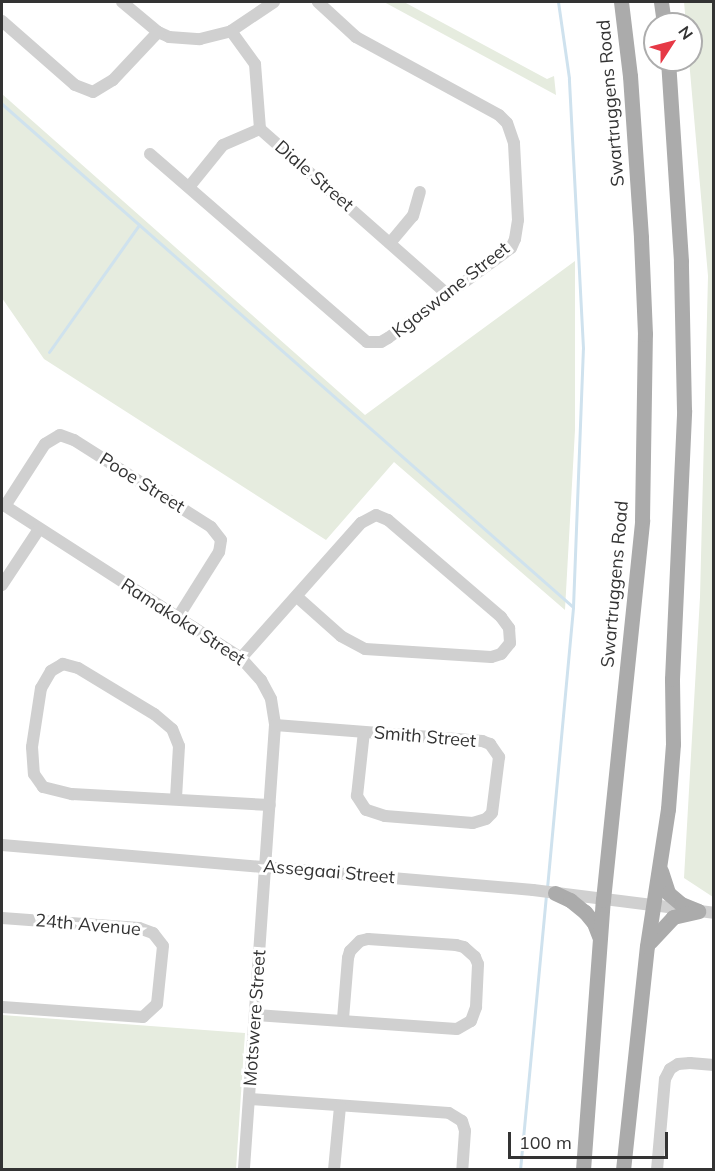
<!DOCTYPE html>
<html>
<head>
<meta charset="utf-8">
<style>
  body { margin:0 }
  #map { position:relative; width:715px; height:1171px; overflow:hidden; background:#fff; font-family:Mulish,sans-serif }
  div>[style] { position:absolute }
  .green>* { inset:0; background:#e6ecdf }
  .stream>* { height:3px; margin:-1.5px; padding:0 1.5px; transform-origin:1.5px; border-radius:1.5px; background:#cfe2ee }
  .minor>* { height:12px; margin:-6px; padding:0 6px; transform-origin:6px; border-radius:6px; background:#d0d0d0 }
  .major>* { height:15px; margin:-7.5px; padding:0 7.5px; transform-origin:7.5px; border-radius:7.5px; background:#ababab }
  span { translate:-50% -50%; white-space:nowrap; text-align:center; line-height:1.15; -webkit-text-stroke:6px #fff; paint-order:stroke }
  .street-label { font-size:18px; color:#333 }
  .frame { position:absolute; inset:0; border:3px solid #333; pointer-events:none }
  .north { position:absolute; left:643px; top:12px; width:60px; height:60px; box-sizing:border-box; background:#fff; border:2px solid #adadad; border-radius:50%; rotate:54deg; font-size:16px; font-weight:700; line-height:24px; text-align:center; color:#333 }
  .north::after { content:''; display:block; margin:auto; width:21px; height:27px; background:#e63946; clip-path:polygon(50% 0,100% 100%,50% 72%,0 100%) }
  .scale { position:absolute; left:508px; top:1132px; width:160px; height:27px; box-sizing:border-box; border:3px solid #333; border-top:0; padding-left:8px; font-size:18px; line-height:21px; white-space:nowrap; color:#333; -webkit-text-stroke:4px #fff; paint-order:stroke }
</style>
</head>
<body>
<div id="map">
  <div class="green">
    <div style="clip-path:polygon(384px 2px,404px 2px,547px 79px,554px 76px,556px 95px)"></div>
    <div style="clip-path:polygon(684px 2px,714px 2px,713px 897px,684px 878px,700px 597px,708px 276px,689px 60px,691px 24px,686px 24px)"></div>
    <div style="clip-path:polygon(2px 94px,365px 415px,575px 261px,575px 430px,565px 610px,394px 462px,326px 540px,44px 359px,2px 298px)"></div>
    <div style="clip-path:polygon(2px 1015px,245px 1033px,236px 1169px,2px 1169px)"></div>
  </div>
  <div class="stream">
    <div style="left:2px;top:104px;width:760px;rotate:41.37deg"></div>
    <div style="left:49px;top:352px;width:156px;rotate:-54.7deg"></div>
    <div style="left:547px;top:888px;width:282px;rotate:-84.7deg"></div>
    <div style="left:573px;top:607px;width:259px;rotate:-87.8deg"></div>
    <div style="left:583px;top:348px;width:270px;rotate:-93deg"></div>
    <div style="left:569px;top:78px;width:77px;rotate:-98.2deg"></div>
    <div style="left:520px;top:1170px;width:276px;rotate:-84.6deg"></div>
  </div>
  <div class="minor">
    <div style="left:122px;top:2px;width:47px;rotate:39.8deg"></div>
    <div style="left:158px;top:32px;width:12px;rotate:24deg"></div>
    <div style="left:169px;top:37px;width:31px;rotate:4deg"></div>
    <div style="left:200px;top:39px;width:32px;rotate:-14deg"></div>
    <div style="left:231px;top:31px;width:52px;rotate:-34deg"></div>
    <div style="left:2px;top:21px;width:97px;rotate:41.2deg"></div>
    <div style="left:75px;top:85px;width:19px;rotate:21deg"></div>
    <div style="left:93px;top:92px;width:23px;rotate:-31deg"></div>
    <div style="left:113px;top:80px;width:66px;rotate:-46.8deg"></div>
    <div style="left:231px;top:31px;width:41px;rotate:54deg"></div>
    <div style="left:255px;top:64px;width:65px;rotate:85.6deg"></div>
    <div style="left:260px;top:129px;width:249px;rotate:41.4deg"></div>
    <div style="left:150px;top:154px;width:287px;rotate:40.9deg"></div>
    <div style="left:367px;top:342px;width:14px"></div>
    <div style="left:381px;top:342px;width:8px;rotate:-30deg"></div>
    <div style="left:388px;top:338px;width:152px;rotate:-36.2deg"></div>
    <div style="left:511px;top:248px;width:10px;rotate:-66deg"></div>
    <div style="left:515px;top:239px;width:19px;rotate:-81deg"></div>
    <div style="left:518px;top:220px;width:77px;rotate:-93deg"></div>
    <div style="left:514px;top:143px;width:21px;rotate:-109deg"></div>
    <div style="left:507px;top:123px;width:11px;rotate:-135deg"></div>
    <div style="left:499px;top:115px;width:163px;rotate:-151.4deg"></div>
    <div style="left:356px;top:37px;width:52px;rotate:-137.4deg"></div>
    <div style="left:189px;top:187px;width:54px;rotate:-51deg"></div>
    <div style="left:223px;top:145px;width:40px;rotate:-23.4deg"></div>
    <div style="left:390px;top:243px;width:35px;rotate:-50deg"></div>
    <div style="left:413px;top:216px;width:25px;rotate:-74deg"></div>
    <div style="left:2px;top:504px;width:284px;rotate:32.8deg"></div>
    <div style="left:241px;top:658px;width:30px;rotate:48deg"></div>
    <div style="left:261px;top:680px;width:21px;rotate:62deg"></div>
    <div style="left:271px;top:699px;width:26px;rotate:81deg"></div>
    <div style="left:275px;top:725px;width:446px;rotate:94deg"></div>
    <div style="left:5px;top:506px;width:74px;rotate:-57.2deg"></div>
    <div style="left:45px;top:444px;width:17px;rotate:-31deg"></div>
    <div style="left:60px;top:435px;width:15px;rotate:20deg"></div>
    <div style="left:74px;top:440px;width:162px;rotate:32.4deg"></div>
    <div style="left:211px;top:527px;width:16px;rotate:52deg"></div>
    <div style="left:221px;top:540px;width:12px;rotate:99deg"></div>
    <div style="left:219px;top:552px;width:77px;rotate:122.2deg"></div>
    <div style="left:2px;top:585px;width:67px;rotate:-56.5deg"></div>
    <div style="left:241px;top:658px;width:181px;rotate:-48.4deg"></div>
    <div style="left:361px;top:523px;width:17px;rotate:-28deg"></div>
    <div style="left:376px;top:515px;width:13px;rotate:23deg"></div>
    <div style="left:388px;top:520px;width:149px;rotate:40.6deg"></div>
    <div style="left:501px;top:617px;width:14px;rotate:54deg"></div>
    <div style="left:509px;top:628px;width:15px;rotate:86deg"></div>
    <div style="left:510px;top:643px;width:14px;rotate:129deg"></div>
    <div style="left:501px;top:654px;width:10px;rotate:163deg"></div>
    <div style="left:491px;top:657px;width:126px;rotate:-176.4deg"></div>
    <div style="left:365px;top:649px;width:27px;rotate:-152deg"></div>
    <div style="left:341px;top:636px;width:59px;rotate:-138.4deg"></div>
    <div style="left:275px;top:725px;width:208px;rotate:4.4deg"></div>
    <div style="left:482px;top:741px;width:9px;rotate:21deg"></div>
    <div style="left:490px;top:744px;width:16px;rotate:55deg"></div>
    <div style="left:499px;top:757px;width:56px;rotate:97.1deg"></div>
    <div style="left:492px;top:813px;width:8px;rotate:135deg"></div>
    <div style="left:486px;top:819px;width:14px;rotate:163deg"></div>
    <div style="left:473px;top:823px;width:88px;rotate:-175.5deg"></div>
    <div style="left:385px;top:816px;width:20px;rotate:-162deg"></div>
    <div style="left:366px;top:810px;width:17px;rotate:-123deg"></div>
    <div style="left:357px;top:796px;width:64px;rotate:-83.8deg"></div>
    <div style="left:176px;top:798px;width:52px;rotate:-86.7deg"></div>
    <div style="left:179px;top:746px;width:18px;rotate:-112deg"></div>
    <div style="left:172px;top:729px;width:23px;rotate:-140deg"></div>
    <div style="left:154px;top:714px;width:89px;rotate:-148.8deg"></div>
    <div style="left:78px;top:668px;width:16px;rotate:-165deg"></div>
    <div style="left:63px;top:664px;width:14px;rotate:150deg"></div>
    <div style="left:51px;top:671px;width:20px;rotate:120deg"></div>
    <div style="left:41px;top:688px;width:60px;rotate:98.7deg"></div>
    <div style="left:32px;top:747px;width:27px;rotate:86deg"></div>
    <div style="left:34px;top:774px;width:16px;rotate:55deg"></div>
    <div style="left:43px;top:787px;width:30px;rotate:14deg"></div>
    <div style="left:72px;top:794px;width:198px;rotate:3.2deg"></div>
    <div style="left:2px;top:845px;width:533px;rotate:4.84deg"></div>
    <div style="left:533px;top:890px;width:182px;rotate:7.2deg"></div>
    <div style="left:2px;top:918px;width:137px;rotate:4.2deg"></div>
    <div style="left:139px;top:928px;width:15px;rotate:20deg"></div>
    <div style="left:153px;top:933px;width:16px;rotate:52deg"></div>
    <div style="left:163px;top:946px;width:58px;rotate:95.9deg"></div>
    <div style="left:157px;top:1004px;width:19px;rotate:137deg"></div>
    <div style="left:143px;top:1017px;width:141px;rotate:-175.9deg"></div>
    <div style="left:256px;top:1015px;width:201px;rotate:4deg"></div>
    <div style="left:457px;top:1029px;width:16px;rotate:-30deg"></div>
    <div style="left:471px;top:1021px;width:15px;rotate:-70deg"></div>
    <div style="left:476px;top:1007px;width:43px;rotate:-87.3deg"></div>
    <div style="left:478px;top:964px;width:8px;rotate:-113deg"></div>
    <div style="left:475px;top:957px;width:15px;rotate:-138deg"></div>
    <div style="left:464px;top:947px;width:8px;rotate:-166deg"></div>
    <div style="left:456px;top:945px;width:88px;rotate:-176.1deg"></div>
    <div style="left:368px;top:939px;width:8px;rotate:166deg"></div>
    <div style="left:360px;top:941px;width:14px;rotate:135deg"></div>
    <div style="left:350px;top:951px;width:7px;rotate:106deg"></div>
    <div style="left:348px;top:958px;width:61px;rotate:94.7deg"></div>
    <div style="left:250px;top:1099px;width:199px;rotate:4deg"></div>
    <div style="left:449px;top:1113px;width:15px;rotate:32deg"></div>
    <div style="left:462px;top:1121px;width:10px;rotate:73deg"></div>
    <div style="left:465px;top:1131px;width:39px;rotate:94deg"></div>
    <div style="left:334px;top:1170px;width:64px;rotate:-84.6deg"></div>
    <div style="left:657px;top:1170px;width:91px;rotate:-85deg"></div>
    <div style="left:665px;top:1079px;width:11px;rotate:-63deg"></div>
    <div style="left:670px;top:1069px;width:9px;rotate:-32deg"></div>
    <div style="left:678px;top:1064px;width:12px;rotate:-5deg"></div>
    <div style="left:690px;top:1063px;width:24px;rotate:5deg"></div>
  </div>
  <div class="major">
    <div style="left:661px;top:2px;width:22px;rotate:82deg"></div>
    <div style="left:661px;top:871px;width:23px;rotate:72deg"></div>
    <div style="left:668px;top:893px;width:17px;rotate:40deg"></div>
    <div style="left:681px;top:904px;width:18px;rotate:22deg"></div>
    <div style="left:555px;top:893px;width:17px;rotate:25deg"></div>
    <div style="left:570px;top:900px;width:19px;rotate:39deg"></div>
    <div style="left:585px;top:912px;width:14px;rotate:51deg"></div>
    <div style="left:594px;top:923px;width:14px;rotate:69deg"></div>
    <div style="left:650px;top:942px;width:34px;rotate:-47deg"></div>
    <div style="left:673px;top:917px;width:26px;rotate:-13deg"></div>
    <div style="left:583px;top:1170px;width:271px;rotate:-85.8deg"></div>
    <div style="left:603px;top:900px;width:382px;rotate:-84.1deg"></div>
    <div style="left:642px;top:520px;width:186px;rotate:-89.1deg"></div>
    <div style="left:645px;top:334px;width:97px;rotate:-92.4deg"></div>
    <div style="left:641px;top:237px;width:161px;rotate:-93.9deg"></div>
    <div style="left:630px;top:76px;width:75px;rotate:-96.9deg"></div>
    <div style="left:623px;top:1170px;width:225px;rotate:-83.9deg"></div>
    <div style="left:647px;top:946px;width:139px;rotate:-81.3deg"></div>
    <div style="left:668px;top:809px;width:65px;rotate:-85.6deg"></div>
    <div style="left:673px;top:744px;width:65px;rotate:-90.9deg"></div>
    <div style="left:672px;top:679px;width:269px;rotate:-87.4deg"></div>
    <div style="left:684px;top:410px;width:149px;rotate:-91.2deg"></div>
    <div style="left:681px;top:261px;width:201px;rotate:-93.7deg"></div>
  </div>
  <div class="street-label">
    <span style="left:611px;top:103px;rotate:-95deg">Swartruggens Road</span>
    <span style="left:314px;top:176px;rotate:41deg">Diale Street</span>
    <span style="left:451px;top:290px;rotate:-38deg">Kgaswane Street</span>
    <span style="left:142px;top:483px;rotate:32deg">Pooe Street</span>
    <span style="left:615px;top:584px;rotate:-85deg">Swartruggens Road</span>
    <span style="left:183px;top:622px;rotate:33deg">Ramakoka Street</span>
    <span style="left:425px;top:737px;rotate:5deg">Smith Street</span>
    <span style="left:329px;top:872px;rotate:5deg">Assegaai Street</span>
    <span style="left:88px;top:925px;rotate:5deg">24th Avenue</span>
    <span style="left:255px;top:1018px;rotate:-86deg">Motswere Street</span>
  </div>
  <div class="frame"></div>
  <div class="north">N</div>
  <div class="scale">100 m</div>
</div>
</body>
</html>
